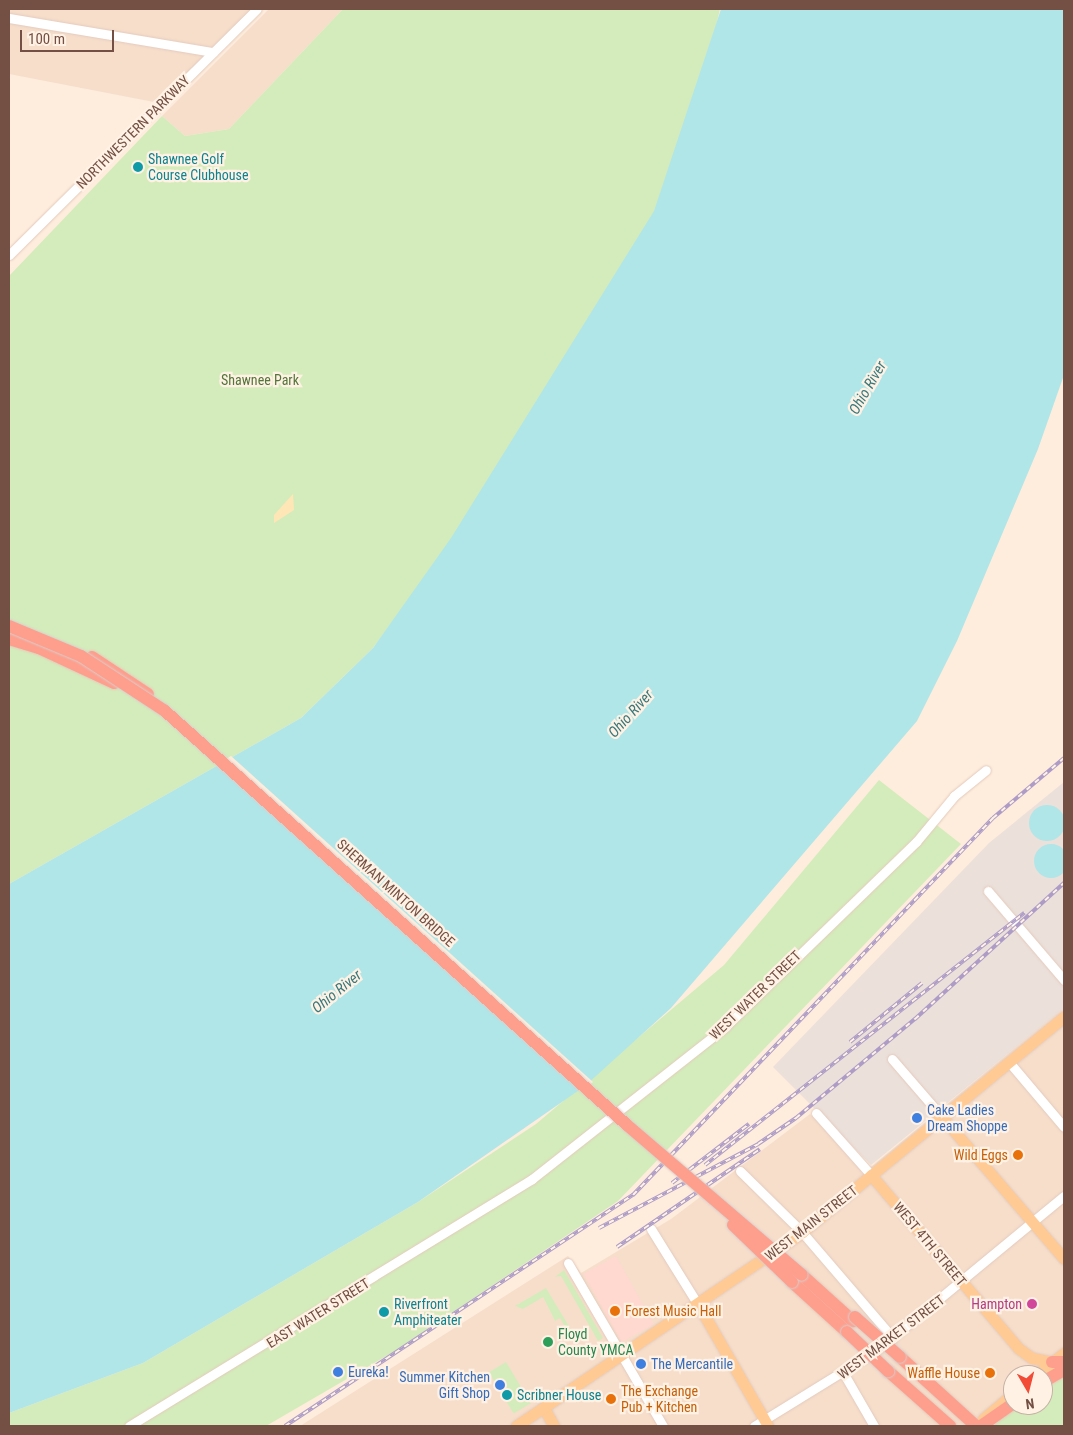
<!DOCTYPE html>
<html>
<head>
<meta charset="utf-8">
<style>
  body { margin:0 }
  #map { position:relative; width:1073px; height:1435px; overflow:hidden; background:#feeddd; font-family:"Roboto Condensed",sans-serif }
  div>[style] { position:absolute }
  .residential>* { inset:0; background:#f6decb }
  .commercial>* { inset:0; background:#ffd8d0; transform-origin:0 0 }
  .industrial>* { inset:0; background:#ebe0da }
  .green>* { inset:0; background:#d4ecbb; transform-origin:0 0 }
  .sand>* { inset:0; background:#ffe6b6 }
  .water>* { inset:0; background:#b0e6e8 }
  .round { border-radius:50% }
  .pier>* { inset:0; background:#feeddd }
  .roads { filter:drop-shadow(0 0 1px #e4cabc) drop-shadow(0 0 1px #e4cabc) }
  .minor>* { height:9px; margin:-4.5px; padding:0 4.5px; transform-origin:4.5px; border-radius:4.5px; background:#fff }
  .major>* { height:11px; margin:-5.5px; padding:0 5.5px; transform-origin:5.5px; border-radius:5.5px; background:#ffca93 }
  .highway>* { height:12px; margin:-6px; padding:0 6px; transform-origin:6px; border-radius:6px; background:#fe9f8e }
  .rail>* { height:4px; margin-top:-2px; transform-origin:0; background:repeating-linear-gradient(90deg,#fff2e5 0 5.5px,#ae9cc6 0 11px); box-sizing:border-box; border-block:1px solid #ae9cc6 }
  .bridges { filter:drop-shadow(0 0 1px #d8cecb) drop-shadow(0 0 1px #d8cecb) }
  .highway-bridge>* { height:12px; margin:-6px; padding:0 6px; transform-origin:6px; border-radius:6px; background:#fe9f8e }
  .dots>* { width:14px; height:14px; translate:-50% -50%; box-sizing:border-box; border:2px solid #fff2e5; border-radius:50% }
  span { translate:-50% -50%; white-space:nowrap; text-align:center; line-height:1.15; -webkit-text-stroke:4.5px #fff2e5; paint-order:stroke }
  .street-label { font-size:14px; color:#745044 }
  .culture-label { font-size:14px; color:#0d838f }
  .left { translate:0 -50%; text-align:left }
  .park-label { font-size:14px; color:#527539 }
  .shop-label { font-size:14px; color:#366cbe }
  .right { translate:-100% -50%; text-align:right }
  .food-label { font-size:14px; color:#c56008 }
  .hotel-label { font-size:14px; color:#b23c85 }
  .leisure-label { font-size:14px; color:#27864d }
  .water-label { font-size:15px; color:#37787c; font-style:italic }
  .frame { position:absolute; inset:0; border:10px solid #745044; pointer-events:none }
  .north { position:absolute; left:1003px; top:1365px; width:50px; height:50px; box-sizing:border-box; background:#fff2e5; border:1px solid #c7b1a5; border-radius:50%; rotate:172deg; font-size:14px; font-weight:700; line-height:20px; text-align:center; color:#745044 }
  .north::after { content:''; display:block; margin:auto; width:18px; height:22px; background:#f24c37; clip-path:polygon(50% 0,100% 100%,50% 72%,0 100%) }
  .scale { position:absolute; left:20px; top:30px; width:94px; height:22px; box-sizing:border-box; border:2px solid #745044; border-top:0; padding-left:6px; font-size:15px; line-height:18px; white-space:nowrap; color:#745044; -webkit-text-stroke:4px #fff2e5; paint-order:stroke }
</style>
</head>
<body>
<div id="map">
  <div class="residential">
    <div style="clip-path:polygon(9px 9px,252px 9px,159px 103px,9px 74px)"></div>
    <div style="clip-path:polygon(269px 9px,343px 9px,229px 129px,185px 136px,162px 116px)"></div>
    <div style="clip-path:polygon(1064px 1007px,1064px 1365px,1043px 1375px,1013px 1375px,1013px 1405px,989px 1426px,300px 1426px,568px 1256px,581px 1273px,671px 1219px,810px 1114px,870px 1168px)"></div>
  </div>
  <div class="commercial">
    <div style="left:616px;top:1256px;width:78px;height:37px;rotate:61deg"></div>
  </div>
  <div class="industrial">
    <div style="clip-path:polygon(1064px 782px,1064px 1008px,871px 1165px,773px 1067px,989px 843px)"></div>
  </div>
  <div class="green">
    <div style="clip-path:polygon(343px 9px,720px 9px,695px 117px,634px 267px,542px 420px,373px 648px,301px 718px,9px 884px,9px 276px,162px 116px,185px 136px,229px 129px)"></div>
    <div style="clip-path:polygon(879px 780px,961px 844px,618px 1201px,395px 1351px,266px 1426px,9px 1426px,9px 1413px,143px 1363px,418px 1202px,536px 1124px,724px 965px)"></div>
    <div style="clip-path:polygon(564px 1270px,603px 1338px,598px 1341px,561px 1276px,555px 1277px)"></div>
    <div style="clip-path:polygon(546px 1288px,570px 1328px,567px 1330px,560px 1318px,555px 1321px,543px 1297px,523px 1309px,515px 1306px)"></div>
    <div style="left:506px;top:1362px;width:48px;height:20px;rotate:59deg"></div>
    <div style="clip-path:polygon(1064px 1375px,1064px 1426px,993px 1426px,1019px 1405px,1043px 1405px,1043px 1387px)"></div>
  </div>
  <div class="sand">
    <div style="clip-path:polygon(293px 494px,294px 510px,274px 523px,274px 515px)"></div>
  </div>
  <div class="water">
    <div style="clip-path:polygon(721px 9px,1064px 9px,1064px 375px,1038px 449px,957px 641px,917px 721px,671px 1008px,585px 1086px,418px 1202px,143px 1363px,9px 1413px,9px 884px,301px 718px,373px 648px,451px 538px,654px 211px)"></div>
    <div class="round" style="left:1029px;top:805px;width:36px;height:36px"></div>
    <div class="round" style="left:1034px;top:844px;width:34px;height:34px"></div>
  </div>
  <div class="pier">
    <div style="clip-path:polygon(231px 756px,593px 1082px,587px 1087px,219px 763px)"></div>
  </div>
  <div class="roads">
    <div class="minor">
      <div style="left:9px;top:18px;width:207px;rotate:9.5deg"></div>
      <div style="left:9px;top:255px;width:349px;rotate:-44.8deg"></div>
      <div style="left:988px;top:891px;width:117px;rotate:49.5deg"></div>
      <div style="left:892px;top:1059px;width:77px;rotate:49.2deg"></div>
      <div style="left:1009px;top:1062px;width:85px;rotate:49.8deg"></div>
      <div style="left:816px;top:1113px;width:83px;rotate:48.4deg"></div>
      <div style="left:740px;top:1171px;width:87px;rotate:44.5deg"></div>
      <div style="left:802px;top:1232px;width:140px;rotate:49.4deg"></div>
      <div style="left:651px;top:1229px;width:91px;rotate:58.1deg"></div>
      <div style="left:568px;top:1263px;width:189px;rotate:59.8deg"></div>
      <div style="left:844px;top:1374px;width:60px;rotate:60deg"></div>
      <div style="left:129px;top:1426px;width:473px;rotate:-31.5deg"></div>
      <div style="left:532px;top:1179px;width:246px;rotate:-38.2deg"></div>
      <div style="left:725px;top:1027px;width:266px;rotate:-44.1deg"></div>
      <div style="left:916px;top:842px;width:60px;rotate:-50.4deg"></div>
      <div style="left:954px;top:796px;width:41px;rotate:-39.1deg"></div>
      <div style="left:754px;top:1426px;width:145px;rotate:-31.7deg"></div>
      <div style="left:877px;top:1350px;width:242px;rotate:-39.5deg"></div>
    </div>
    <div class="major">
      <div style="left:942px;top:1117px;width:187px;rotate:49.3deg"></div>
      <div style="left:871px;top:1175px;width:227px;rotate:49.6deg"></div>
      <div style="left:1018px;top:1348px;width:17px;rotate:36deg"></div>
      <div style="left:1032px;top:1358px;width:20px;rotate:11deg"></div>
      <div style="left:699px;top:1306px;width:138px;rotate:60.1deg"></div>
      <div style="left:1036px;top:1375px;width:36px;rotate:-38deg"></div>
      <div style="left:545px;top:1410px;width:18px;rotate:61deg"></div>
      <div style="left:983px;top:1419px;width:39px;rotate:-40deg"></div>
      <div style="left:516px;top:1426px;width:346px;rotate:-34.1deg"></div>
      <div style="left:802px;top:1232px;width:339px;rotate:-39.4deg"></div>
    </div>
    <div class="highway">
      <div style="left:9px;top:639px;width:31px;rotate:17deg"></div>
      <div style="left:39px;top:648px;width:83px;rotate:25deg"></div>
      <div style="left:92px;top:657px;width:67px;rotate:33.5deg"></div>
      <div style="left:802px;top:1275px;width:69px;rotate:42deg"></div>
      <div style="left:792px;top:1282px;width:74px;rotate:42.3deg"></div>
      <div style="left:900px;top:1357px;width:103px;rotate:42.2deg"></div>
      <div style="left:1052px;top:1362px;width:12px"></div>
      <div style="left:888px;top:1371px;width:83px;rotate:41.6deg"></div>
      <div style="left:1043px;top:1382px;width:24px;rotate:-30deg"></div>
      <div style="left:981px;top:1426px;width:39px;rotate:-35deg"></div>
    </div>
  </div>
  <div class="rail">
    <div style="left:850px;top:1042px;width:93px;rotate:-39.3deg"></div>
    <div style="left:705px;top:1165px;width:407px;rotate:-38.3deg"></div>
    <div style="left:672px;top:1183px;width:97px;rotate:-37.5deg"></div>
    <div style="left:599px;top:1228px;width:180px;rotate:-27.8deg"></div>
    <div style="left:758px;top:1144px;width:46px;rotate:-34.4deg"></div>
    <div style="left:796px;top:1118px;width:155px;rotate:-39.8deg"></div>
    <div style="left:915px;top:1019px;width:202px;rotate:-42.4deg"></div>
    <div style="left:617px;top:1247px;width:173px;rotate:-34.4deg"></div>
    <div style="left:285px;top:1426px;width:418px;rotate:-33.6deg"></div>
    <div style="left:633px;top:1195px;width:521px;rotate:-46.32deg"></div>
    <div style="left:993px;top:818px;width:93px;rotate:-40.2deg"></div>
  </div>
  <div class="bridges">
    <div class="highway-bridge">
      <div style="left:9px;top:626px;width:78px;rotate:22.6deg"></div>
      <div style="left:81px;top:656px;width:100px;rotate:33.2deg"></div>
      <div style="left:165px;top:711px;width:620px;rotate:41.86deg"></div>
      <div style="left:627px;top:1125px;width:230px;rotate:40.6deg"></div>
      <div style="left:733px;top:1225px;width:82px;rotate:44deg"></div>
      <div style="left:855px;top:1317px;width:60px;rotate:41.6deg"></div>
      <div style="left:847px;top:1332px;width:57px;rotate:43.6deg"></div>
    </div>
  </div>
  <div class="dots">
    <div style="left:138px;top:167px;background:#0f9aa8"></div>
    <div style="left:917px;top:1118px;background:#3f7fe0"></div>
    <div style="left:1018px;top:1155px;background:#e8710a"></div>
    <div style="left:1032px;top:1304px;background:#d1479c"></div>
    <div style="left:615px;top:1311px;background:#e8710a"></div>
    <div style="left:384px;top:1312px;background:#0f9aa8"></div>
    <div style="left:548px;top:1342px;background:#2e9e5b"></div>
    <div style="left:641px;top:1364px;background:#3f7fe0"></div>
    <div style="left:338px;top:1372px;background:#3f7fe0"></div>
    <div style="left:990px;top:1373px;background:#e8710a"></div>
    <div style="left:500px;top:1385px;background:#3f7fe0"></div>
    <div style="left:507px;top:1395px;background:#0f9aa8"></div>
    <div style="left:611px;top:1399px;background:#e8710a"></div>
  </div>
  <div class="street-label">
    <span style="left:133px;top:132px;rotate:-45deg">NORTHWESTERN PARKWAY</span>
    <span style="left:396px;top:893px;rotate:42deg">SHERMAN MINTON BRIDGE</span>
    <span style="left:755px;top:995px;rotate:-44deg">WEST WATER STREET</span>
    <span style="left:811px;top:1223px;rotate:-38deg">WEST MAIN STREET</span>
    <span style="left:930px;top:1244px;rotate:50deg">WEST 4TH STREET</span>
    <span style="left:318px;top:1313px;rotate:-32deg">EAST WATER STREET</span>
    <span style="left:891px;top:1337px;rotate:-37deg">WEST MARKET STREET</span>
  </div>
  <div class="culture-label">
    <span class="left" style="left:148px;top:167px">Shawnee Golf<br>Course Clubhouse</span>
    <span class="left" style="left:394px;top:1312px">Riverfront<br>Amphiteater</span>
    <span class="left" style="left:517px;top:1395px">Scribner House</span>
  </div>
  <div class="park-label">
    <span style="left:260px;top:380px">Shawnee Park</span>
  </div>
  <div class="shop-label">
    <span class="left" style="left:927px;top:1118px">Cake Ladies<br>Dream Shoppe</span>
    <span class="left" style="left:651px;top:1364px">The Mercantile</span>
    <span class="left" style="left:348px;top:1372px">Eureka!</span>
    <span class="right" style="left:490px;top:1385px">Summer Kitchen<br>Gift Shop</span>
  </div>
  <div class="food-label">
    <span class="right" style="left:1008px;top:1155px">Wild Eggs</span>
    <span class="left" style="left:625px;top:1311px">Forest Music Hall</span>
    <span class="right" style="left:980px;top:1373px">Waffle House</span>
    <span class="left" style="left:621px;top:1399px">The Exchange<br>Pub + Kitchen</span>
  </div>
  <div class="hotel-label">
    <span class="right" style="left:1022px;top:1304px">Hampton</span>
  </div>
  <div class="leisure-label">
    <span class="left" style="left:558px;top:1342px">Floyd<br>County YMCA</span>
  </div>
  <div class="water-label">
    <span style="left:868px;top:388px;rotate:-60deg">Ohio River</span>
    <span style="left:631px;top:714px;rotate:-48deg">Ohio River</span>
    <span style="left:337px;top:992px;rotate:-39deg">Ohio River</span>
  </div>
  <div class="frame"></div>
  <div class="north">N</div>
  <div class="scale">100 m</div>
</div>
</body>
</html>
